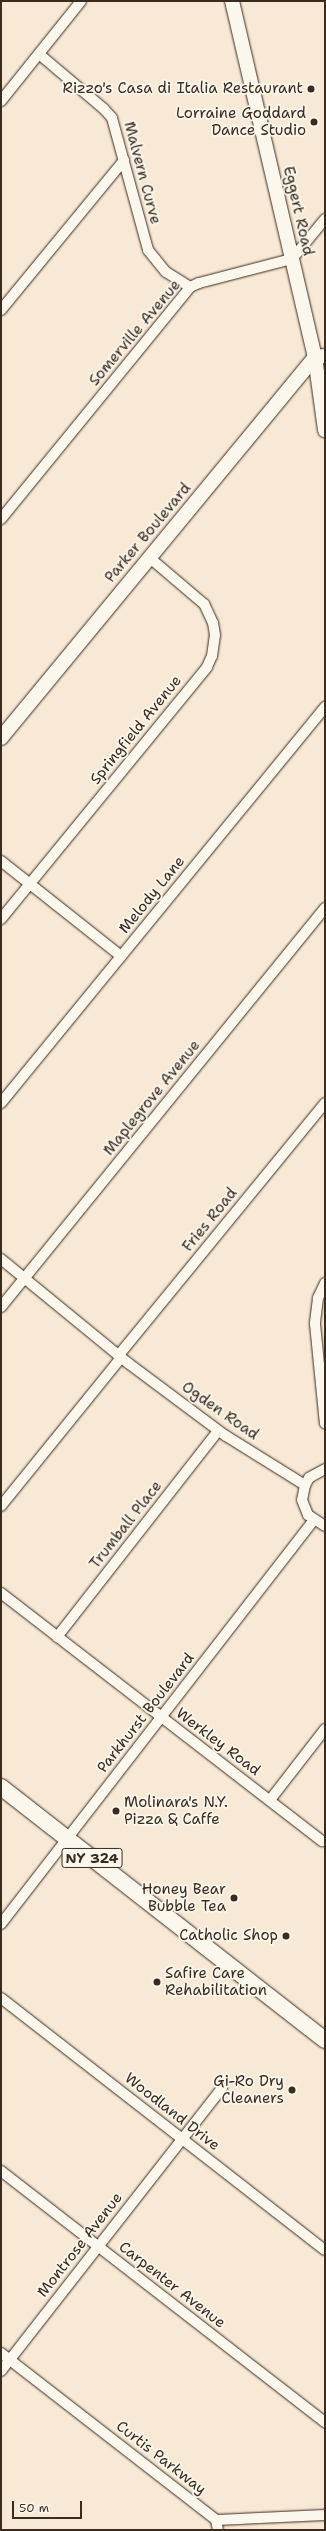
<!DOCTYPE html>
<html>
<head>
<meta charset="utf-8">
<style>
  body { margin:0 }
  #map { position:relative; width:326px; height:2531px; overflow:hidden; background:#f8e9d6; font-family:"Shantell Sans",sans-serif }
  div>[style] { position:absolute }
  .roads { filter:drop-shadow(0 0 1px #3b2a1e) drop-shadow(0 0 1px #3b2a1e) }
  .street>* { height:10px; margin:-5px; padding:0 5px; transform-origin:5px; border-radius:5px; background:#fbf7ec }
  .secondary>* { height:14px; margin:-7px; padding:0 7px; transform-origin:7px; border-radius:7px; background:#fbf7ec }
  .primary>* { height:16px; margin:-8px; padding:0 8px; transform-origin:8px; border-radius:8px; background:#fbf7ec }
  .dots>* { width:11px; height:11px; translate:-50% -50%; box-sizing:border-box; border:2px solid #fbf7ec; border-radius:50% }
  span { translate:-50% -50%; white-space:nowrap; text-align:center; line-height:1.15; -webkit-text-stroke:3.5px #fbf7ec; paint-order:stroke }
  .shield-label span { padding:1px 3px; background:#fbf7ec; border:1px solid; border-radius:3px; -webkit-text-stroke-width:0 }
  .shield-label { font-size:14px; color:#3b2a1e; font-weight:700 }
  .poi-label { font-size:15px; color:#3b2a1e }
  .right { translate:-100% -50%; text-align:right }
  .left { translate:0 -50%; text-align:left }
  .street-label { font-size:15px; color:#3b2a1e }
  .frame { position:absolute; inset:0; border:2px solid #3b2a1e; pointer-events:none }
  .scale { position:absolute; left:12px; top:2501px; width:70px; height:18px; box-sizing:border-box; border:2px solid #3b2a1e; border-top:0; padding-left:5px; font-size:12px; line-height:14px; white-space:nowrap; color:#3b2a1e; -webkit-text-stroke:3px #fbf7ec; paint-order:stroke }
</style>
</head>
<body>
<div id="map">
  <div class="roads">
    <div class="street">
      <div style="left:39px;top:54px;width:85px;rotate:40.2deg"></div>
      <div style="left:104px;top:109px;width:12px;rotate:48deg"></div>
      <div style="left:112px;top:118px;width:137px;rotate:74.7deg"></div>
      <div style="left:148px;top:250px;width:28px;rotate:51deg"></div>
      <div style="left:166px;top:272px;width:28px;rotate:32deg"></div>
      <div style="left:1px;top:101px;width:128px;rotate:-51.3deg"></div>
      <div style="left:1px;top:310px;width:194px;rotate:-50.6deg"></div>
      <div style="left:1px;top:519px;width:299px;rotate:-50.8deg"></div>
      <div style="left:190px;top:287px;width:10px;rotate:-24deg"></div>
      <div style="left:199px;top:283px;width:96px;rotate:-14.5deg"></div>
      <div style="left:292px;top:259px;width:52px;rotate:-50.5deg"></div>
      <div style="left:1px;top:861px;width:153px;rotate:38.4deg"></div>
      <div style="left:1px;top:919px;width:325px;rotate:-50.7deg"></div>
      <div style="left:207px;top:667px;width:12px;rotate:-66deg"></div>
      <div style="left:212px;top:656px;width:21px;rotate:-82deg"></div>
      <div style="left:215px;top:635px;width:12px;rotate:-99deg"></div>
      <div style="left:213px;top:623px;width:21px;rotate:-115deg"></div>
      <div style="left:204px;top:604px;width:71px;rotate:-139.6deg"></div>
      <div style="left:1px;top:1103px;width:512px;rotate:-50.71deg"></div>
      <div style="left:1px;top:1259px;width:164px;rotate:39.3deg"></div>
      <div style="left:128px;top:1363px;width:122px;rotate:36.7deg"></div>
      <div style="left:226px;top:1436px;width:93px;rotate:31.8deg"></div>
      <div style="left:325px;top:1283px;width:17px;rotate:115deg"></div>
      <div style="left:318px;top:1298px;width:26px;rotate:97deg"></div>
      <div style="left:315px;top:1324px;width:100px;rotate:84.3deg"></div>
      <div style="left:1px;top:1307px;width:514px;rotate:-50.92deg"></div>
      <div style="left:118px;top:1356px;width:327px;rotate:-50.7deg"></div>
      <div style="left:325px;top:1469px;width:18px;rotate:151deg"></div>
      <div style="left:309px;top:1478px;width:8px;rotate:120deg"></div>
      <div style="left:305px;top:1485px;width:15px;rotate:101deg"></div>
      <div style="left:302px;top:1500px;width:16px;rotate:68deg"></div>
      <div style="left:308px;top:1515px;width:20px;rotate:33deg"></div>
      <div style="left:1px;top:1506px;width:191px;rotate:-51deg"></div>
      <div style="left:1px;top:1593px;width:406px;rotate:37.7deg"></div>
      <div style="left:57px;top:1637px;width:261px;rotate:-52deg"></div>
      <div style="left:270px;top:1800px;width:90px;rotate:-52.2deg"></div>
      <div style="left:1px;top:1924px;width:510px;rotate:-52.25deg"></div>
      <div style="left:1px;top:1998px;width:410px;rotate:37.9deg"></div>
      <div style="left:1px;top:2171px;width:410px;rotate:37.8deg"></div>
      <div style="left:1px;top:2353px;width:272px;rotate:37.8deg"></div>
      <div style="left:216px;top:2520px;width:109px;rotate:-2.6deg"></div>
      <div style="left:1px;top:2371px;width:359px;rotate:-52deg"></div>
      <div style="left:216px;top:2520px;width:10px;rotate:79deg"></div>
    </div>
    <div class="secondary">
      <div style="left:232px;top:1px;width:366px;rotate:76.9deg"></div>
      <div style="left:315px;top:357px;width:74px;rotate:82.2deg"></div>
      <div style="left:1px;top:738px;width:494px;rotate:-50.5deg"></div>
      <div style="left:315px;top:357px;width:10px;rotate:-6deg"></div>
    </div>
    <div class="primary">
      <div style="left:1px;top:1787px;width:411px;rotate:38deg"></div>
    </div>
  </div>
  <div class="dots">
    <div style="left:311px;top:89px;background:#3b2a1e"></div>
    <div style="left:314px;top:122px;background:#3b2a1e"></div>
    <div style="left:116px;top:1811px;background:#3b2a1e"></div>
    <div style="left:234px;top:1898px;background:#3b2a1e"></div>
    <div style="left:286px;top:1936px;background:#3b2a1e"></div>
    <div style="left:157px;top:1982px;background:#3b2a1e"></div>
    <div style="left:292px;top:2090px;background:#3b2a1e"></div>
  </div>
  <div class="shield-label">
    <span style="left:92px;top:1858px">NY 324</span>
  </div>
  <div class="poi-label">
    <span class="right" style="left:303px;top:89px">Rizzo's Casa di Italia Restaurant</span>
    <span class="right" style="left:306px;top:122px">Lorraine Goddard<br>Dance Studio</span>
    <span class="left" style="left:124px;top:1811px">Molinara's N.Y.<br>Pizza &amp; Caffe</span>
    <span class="right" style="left:226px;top:1898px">Honey Bear<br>Bubble Tea</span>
    <span class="right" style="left:278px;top:1936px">Catholic Shop</span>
    <span class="left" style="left:165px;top:1982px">Safire Care<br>Rehabilitation</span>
    <span class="right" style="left:284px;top:2090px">Gi-Ro Dry<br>Cleaners</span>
  </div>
  <div class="street-label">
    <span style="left:142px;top:173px;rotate:75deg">Malvern Curve</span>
    <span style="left:298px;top:211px;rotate:77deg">Eggert Road</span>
    <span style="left:135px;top:333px;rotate:-50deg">Somerville Avenue</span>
    <span style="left:148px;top:533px;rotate:-50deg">Parker Boulevard</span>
    <span style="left:136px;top:730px;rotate:-51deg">Springfield Avenue</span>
    <span style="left:152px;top:895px;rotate:-51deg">Melody Lane</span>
    <span style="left:152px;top:1098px;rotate:-51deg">Maplegrove Avenue</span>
    <span style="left:210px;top:1220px;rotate:-51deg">Fries Road</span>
    <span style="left:220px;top:1411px;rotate:35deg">Ogden Road</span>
    <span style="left:126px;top:1525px;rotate:-52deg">Trumball Place</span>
    <span style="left:146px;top:1713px;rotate:-52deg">Parkhurst Boulevard</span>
    <span style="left:218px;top:1742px;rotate:37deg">Werkley Road</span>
    <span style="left:172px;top:2112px;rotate:38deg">Woodland Drive</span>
    <span style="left:80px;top:2245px;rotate:-52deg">Montrose Avenue</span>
    <span style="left:172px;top:2285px;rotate:38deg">Carpenter Avenue</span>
    <span style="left:161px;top:2458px;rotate:38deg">Curtis Parkway</span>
  </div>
  <div class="frame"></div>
  <div class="scale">50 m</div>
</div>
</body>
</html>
